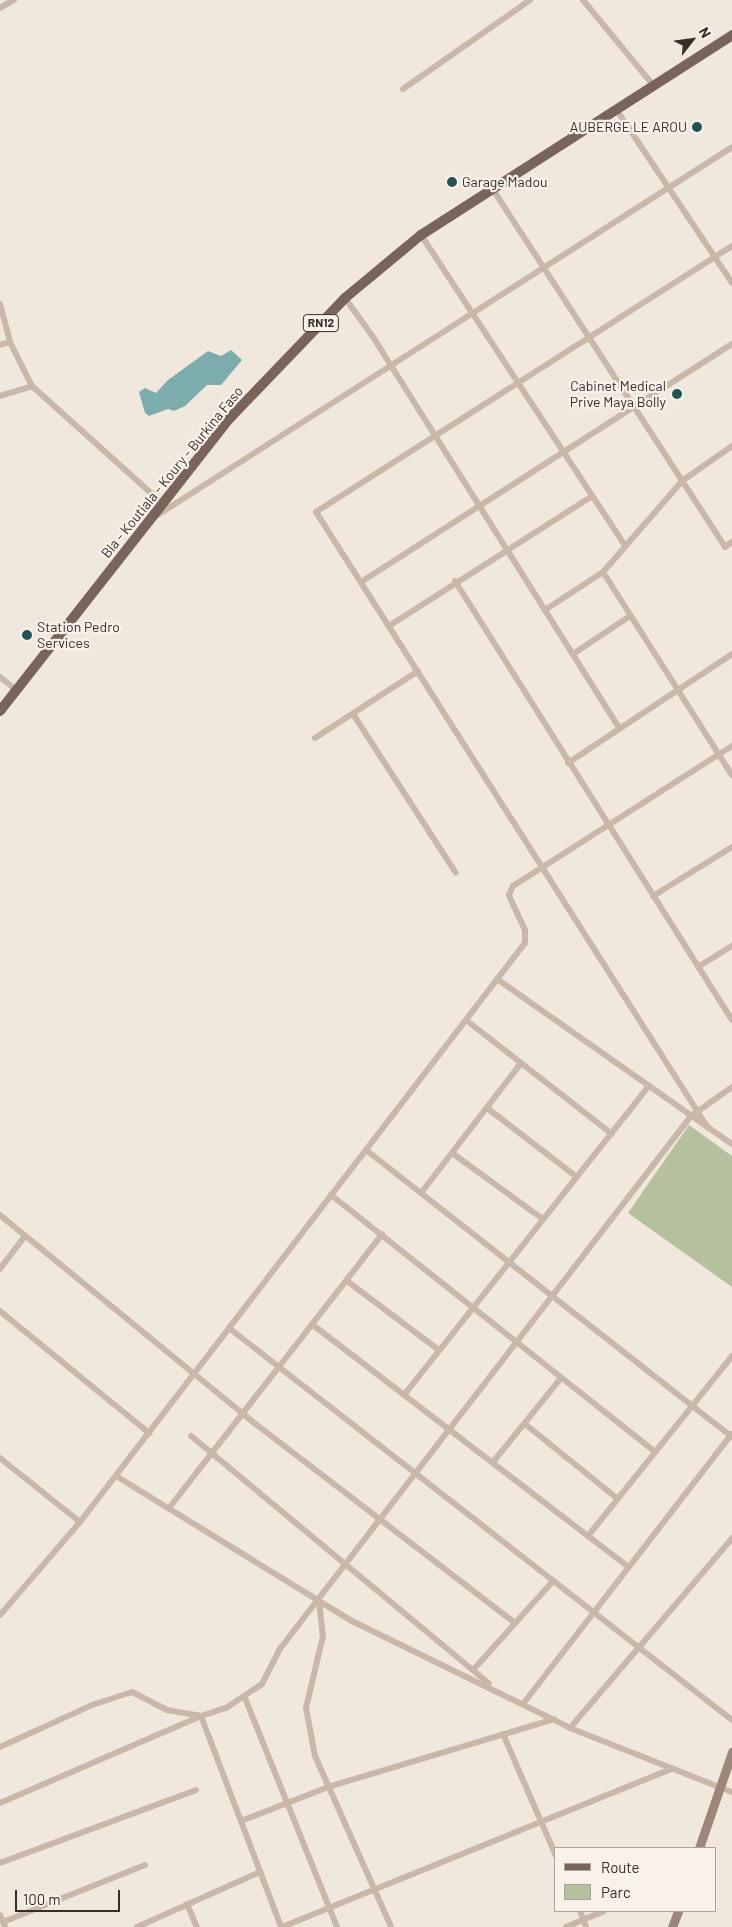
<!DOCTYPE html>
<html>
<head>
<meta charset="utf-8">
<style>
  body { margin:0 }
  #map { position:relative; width:732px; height:1927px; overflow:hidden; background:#f1e8dd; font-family:Barlow,sans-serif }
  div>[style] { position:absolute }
  .green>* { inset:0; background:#b5c09e }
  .water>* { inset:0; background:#7dacad }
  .street>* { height:6px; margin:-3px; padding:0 3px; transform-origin:3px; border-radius:3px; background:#c9b8aa }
  .secondary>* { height:9px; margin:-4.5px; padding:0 4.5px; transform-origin:4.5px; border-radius:4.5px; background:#9d877b }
  .primary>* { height:10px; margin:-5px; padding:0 5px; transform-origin:5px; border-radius:5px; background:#78645b }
  .dots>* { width:14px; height:14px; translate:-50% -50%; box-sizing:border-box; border:2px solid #f9f2ea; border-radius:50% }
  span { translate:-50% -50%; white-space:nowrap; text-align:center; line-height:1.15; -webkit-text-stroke:4.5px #f9f2ea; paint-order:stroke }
  .shield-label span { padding:1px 4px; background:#f9f2ea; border:1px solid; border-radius:4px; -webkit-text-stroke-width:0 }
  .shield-label { font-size:12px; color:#372d29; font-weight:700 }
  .poi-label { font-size:14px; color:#372d29 }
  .right { translate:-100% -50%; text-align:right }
  .left { translate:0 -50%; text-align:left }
  .street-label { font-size:14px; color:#372d29 }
  .legend { position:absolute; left:554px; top:1847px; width:162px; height:65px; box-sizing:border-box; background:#f9f2ea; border:1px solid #aba39d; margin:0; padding:6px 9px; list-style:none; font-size:15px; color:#372d29 }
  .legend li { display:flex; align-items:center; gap:10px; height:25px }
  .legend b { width:25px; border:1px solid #aba39d }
  .north { position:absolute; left:667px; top:15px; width:50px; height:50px; -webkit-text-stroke:4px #f9f2ea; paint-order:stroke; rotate:60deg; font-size:14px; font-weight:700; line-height:20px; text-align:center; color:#372d29 }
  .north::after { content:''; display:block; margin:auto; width:18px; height:22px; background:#372d29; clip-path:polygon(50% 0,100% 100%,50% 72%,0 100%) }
  .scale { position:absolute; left:15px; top:1890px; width:105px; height:22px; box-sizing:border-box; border:2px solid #372d29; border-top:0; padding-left:6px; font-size:15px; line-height:18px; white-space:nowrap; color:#372d29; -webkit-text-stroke:4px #f9f2ea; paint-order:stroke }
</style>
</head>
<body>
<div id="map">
  <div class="green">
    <div style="clip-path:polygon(689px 1125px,732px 1156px,732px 1287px,628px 1213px)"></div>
  </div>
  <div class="water">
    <div style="clip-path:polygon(231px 350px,242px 360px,221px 385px,207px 385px,185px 406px,174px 411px,168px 409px,149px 416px,145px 413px,139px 392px,145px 388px,156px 393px,168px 380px,208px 351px,221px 356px)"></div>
  </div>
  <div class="street">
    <div style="left:583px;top:0;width:110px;rotate:50.5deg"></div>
    <div style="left:0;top:8px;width:16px;rotate:-30deg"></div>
    <div style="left:403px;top:89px;width:155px;rotate:-35deg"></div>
    <div style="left:616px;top:109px;width:209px;rotate:56.3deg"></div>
    <div style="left:492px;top:188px;width:428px;rotate:57deg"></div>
    <div style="left:725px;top:547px;width:9px;rotate:-36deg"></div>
    <div style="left:421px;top:235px;width:372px;rotate:56.7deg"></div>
    <div style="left:345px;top:298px;width:48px;rotate:54.3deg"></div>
    <div style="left:373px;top:337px;width:463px;rotate:57.8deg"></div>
    <div style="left:0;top:304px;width:39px;rotate:75deg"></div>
    <div style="left:10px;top:342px;width:49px;rotate:63.4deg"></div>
    <div style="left:32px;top:386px;width:175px;rotate:42deg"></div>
    <div style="left:0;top:345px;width:10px;rotate:-17deg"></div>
    <div style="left:0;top:396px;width:34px;rotate:-17deg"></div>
    <div style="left:156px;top:516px;width:684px;rotate:-32.64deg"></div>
    <div style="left:603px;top:572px;width:121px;rotate:-49deg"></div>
    <div style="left:682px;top:481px;width:61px;rotate:-35deg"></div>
    <div style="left:455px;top:581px;width:519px;rotate:57.75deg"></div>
    <div style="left:361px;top:582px;width:441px;rotate:-32.7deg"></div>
    <div style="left:545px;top:610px;width:69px;rotate:-33.2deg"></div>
    <div style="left:603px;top:572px;width:241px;rotate:57.6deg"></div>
    <div style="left:389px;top:626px;width:241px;rotate:-32.6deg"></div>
    <div style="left:573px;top:654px;width:69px;rotate:-33.7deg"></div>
    <div style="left:0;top:677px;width:21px;rotate:39deg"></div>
    <div style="left:353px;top:714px;width:189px;rotate:57.1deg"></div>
    <div style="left:315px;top:738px;width:123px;rotate:-33deg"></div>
    <div style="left:568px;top:763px;width:197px;rotate:-33.6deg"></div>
    <div style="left:653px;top:896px;width:93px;rotate:-31.8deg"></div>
    <div style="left:698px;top:967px;width:40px;rotate:-32deg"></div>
    <div style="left:497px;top:979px;width:287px;rotate:35.1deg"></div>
    <div style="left:466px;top:1020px;width:185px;rotate:38deg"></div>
    <div style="left:487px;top:1108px;width:113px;rotate:37.5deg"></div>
    <div style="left:708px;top:1128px;width:730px;rotate:-122.47deg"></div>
    <div style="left:316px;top:512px;width:494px;rotate:-32.6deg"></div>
    <div style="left:366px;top:1150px;width:465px;rotate:38.1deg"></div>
    <div style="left:452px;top:1153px;width:112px;rotate:36deg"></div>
    <div style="left:421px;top:1193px;width:164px;rotate:-52.4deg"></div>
    <div style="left:331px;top:1195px;width:414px;rotate:38.4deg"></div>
    <div style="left:0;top:1215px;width:315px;rotate:39.3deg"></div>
    <div style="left:244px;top:1415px;width:342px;rotate:37.5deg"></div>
    <div style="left:0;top:1269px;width:41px;rotate:-52.9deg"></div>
    <div style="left:347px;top:1281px;width:115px;rotate:36.9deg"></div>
    <div style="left:0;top:1311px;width:193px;rotate:39.3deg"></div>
    <div style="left:313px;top:1325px;width:397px;rotate:37.5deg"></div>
    <div style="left:229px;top:1328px;width:638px;rotate:37.93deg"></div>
    <div style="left:404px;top:1395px;width:394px;rotate:-51.6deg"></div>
    <div style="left:525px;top:1424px;width:119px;rotate:38.9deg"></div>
    <div style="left:191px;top:1436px;width:387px;rotate:39.7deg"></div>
    <div style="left:0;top:1458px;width:102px;rotate:38.7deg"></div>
    <div style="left:493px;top:1462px;width:108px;rotate:-51deg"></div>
    <div style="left:116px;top:1476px;width:277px;rotate:31.6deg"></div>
    <div style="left:352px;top:1621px;width:243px;rotate:26.1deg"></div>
    <div style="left:570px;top:1728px;width:174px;rotate:21.6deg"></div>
    <div style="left:169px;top:1508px;width:347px;rotate:-52.1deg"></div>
    <div style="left:588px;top:1536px;width:231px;rotate:-51.3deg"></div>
    <div style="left:319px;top:1600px;width:36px;rotate:84deg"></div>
    <div style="left:323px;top:1636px;width:74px;rotate:103.3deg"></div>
    <div style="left:306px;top:1708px;width:49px;rotate:79.4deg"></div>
    <div style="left:315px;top:1756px;width:187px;rotate:66deg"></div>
    <div style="left:0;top:1615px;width:123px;rotate:-49.3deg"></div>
    <div style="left:80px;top:1522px;width:730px;rotate:-52.46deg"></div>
    <div style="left:525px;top:943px;width:13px;rotate:-90deg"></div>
    <div style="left:525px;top:930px;width:38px;rotate:-115deg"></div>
    <div style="left:509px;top:895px;width:10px;rotate:-66deg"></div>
    <div style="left:513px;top:886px;width:260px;rotate:-32.6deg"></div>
    <div style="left:473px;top:1670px;width:120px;rotate:-48deg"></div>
    <div style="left:245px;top:1698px;width:247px;rotate:68.1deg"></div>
    <div style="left:523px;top:1704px;width:341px;rotate:-52.3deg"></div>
    <div style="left:570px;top:1728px;width:250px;rotate:-49.5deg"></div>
    <div style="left:503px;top:1734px;width:133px;rotate:66.5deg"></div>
    <div style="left:0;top:1747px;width:101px;rotate:-24.5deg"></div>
    <div style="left:92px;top:1705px;width:42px;rotate:-18deg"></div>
    <div style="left:132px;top:1692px;width:39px;rotate:27deg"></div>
    <div style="left:167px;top:1710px;width:35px;rotate:10deg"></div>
    <div style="left:201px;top:1716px;width:26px;rotate:-18deg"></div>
    <div style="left:226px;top:1708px;width:43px;rotate:-33.7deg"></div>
    <div style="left:262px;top:1684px;width:38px;rotate:-63deg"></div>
    <div style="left:279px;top:1650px;width:674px;rotate:-52.35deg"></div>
    <div style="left:691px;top:1116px;width:50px;rotate:-35.3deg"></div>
    <div style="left:0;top:1803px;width:219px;rotate:-23.4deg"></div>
    <div style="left:201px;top:1716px;width:226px;rotate:69.2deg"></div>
    <div style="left:241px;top:1821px;width:93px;rotate:-21.3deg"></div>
    <div style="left:328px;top:1787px;width:236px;rotate:-16.7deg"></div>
    <div style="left:0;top:1863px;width:209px;rotate:-20.4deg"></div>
    <div style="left:187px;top:1904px;width:25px;rotate:67deg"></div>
    <div style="left:580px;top:1911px;width:17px;rotate:69deg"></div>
    <div style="left:0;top:1915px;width:13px;rotate:67deg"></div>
    <div style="left:3px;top:1922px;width:153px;rotate:-21.9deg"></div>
    <div style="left:137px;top:1927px;width:135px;rotate:-24.1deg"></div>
    <div style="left:282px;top:1927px;width:421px;rotate:-22.1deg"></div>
    <div style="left:566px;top:1927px;width:41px;rotate:-22.8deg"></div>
  </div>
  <div class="secondary">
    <div style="left:699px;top:1848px;width:102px;rotate:-71deg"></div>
    <div style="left:672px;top:1927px;width:17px;rotate:-69deg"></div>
  </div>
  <div class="primary">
    <div style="left:0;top:711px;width:372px;rotate:-51.9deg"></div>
    <div style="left:230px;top:418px;width:166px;rotate:-46.2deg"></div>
    <div style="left:345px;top:298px;width:99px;rotate:-39.7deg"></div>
    <div style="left:421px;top:235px;width:370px;rotate:-32.7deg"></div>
  </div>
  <div class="dots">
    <div style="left:697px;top:127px;background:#205357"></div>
    <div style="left:452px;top:182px;background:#205357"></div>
    <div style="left:677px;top:394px;background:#205357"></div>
    <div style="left:27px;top:635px;background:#205357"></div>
  </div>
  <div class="shield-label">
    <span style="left:321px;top:323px">RN12</span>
  </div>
  <div class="poi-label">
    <span class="right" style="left:687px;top:127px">AUBERGE LE AROU</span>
    <span class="left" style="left:462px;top:182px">Garage Madou</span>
    <span class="right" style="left:666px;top:394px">Cabinet Medical<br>Prive Maya Bolly</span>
    <span class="left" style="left:37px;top:635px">Station Pedro<br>Services</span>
  </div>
  <div class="street-label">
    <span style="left:172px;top:472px;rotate:-51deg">Bla - Koutiala - Koury - Burkina Faso</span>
  </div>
  <ul class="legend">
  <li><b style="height:6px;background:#78645b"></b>Route</li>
  <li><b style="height:14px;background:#b5c09e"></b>Parc</li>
  </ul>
  <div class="north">N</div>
  <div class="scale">100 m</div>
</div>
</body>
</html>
